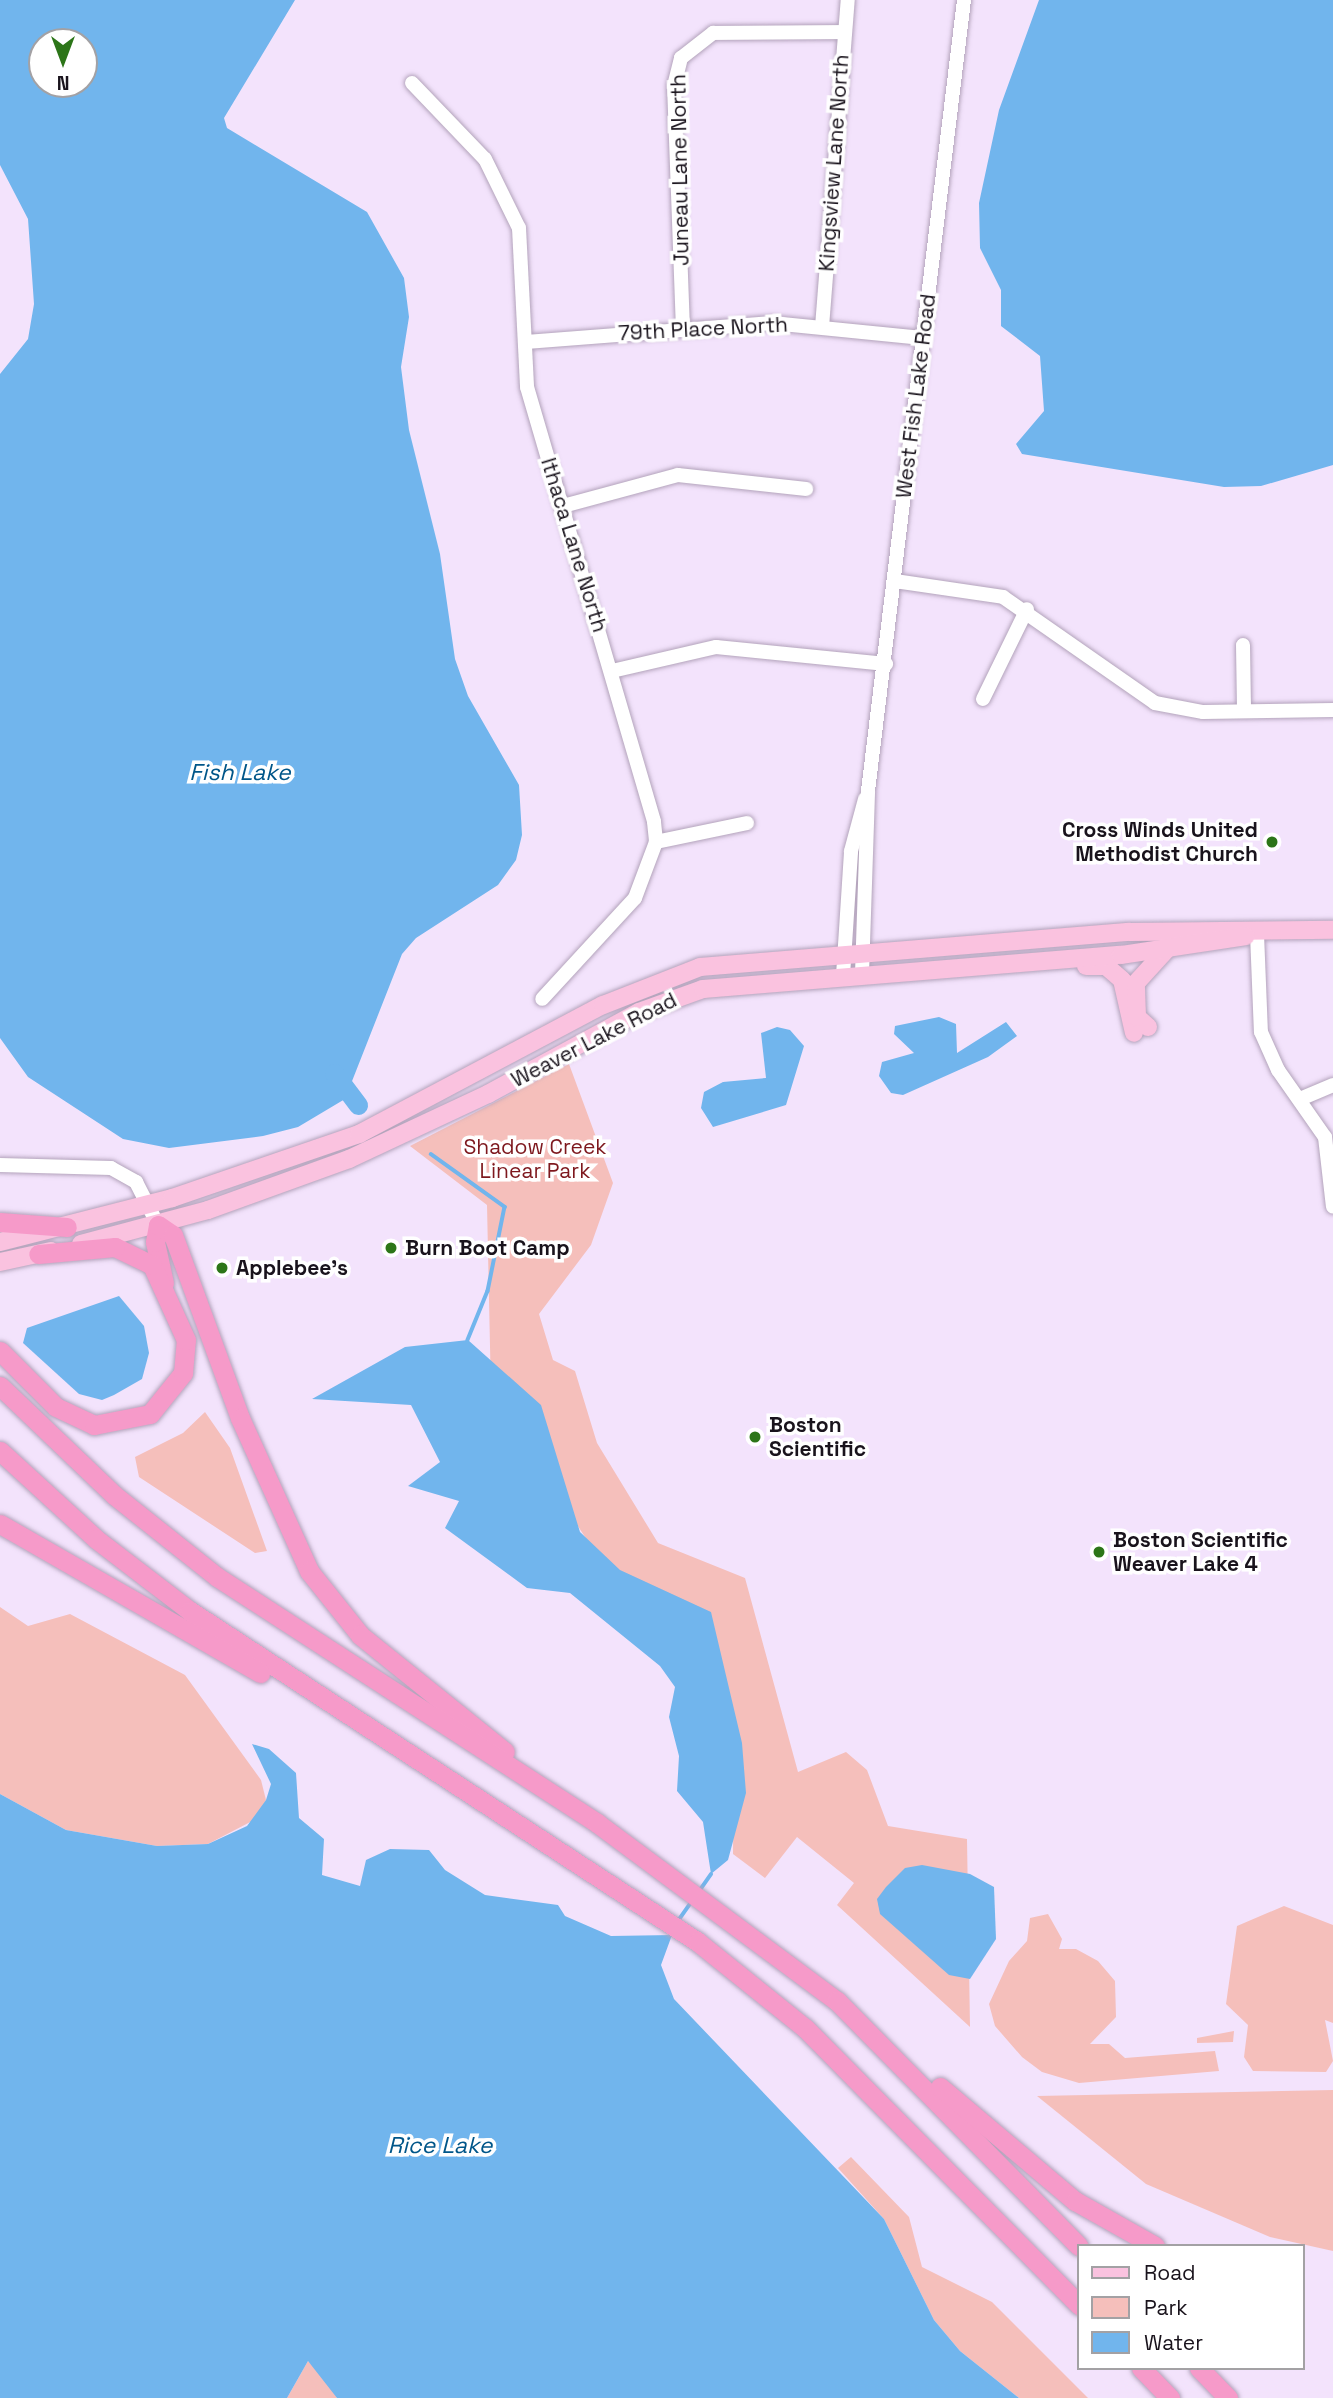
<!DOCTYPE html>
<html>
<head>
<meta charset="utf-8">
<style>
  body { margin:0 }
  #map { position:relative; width:1333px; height:2398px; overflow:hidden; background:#f3e3fc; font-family:"Space Grotesk",sans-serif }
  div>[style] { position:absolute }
  .green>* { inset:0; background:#f5bfbb }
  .water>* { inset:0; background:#71b5ed }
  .stream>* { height:3.5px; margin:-1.75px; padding:0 1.75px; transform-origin:1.75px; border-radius:1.75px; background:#71b5ed }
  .river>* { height:19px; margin:-9.5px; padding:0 9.5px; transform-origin:9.5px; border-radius:9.5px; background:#71b5ed }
  .roads { filter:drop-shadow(0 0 2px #b3a3bb) drop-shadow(0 0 2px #b3a3bb) }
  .minor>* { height:14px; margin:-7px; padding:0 7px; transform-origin:7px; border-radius:7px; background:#fff }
  .major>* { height:18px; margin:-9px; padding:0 9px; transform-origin:9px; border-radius:9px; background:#fac2df }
  .highway>* { height:19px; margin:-9.5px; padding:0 9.5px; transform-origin:9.5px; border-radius:9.5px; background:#f69ac9 }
  .dots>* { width:19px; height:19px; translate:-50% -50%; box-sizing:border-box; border:4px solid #fff; border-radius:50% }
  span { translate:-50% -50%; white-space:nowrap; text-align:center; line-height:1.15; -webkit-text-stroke:7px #fff; paint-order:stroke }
  .street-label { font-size:21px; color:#19131c }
  .poi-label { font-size:21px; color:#19131c; font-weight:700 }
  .right { translate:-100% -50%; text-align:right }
  .left { translate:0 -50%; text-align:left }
  .park-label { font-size:21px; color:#7e181e }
  .water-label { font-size:23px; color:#005689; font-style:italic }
  .legend { position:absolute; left:1077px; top:2244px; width:228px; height:126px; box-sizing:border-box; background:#fff; border:2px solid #a3a1a4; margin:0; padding:9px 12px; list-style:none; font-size:21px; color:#19131c }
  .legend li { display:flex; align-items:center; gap:14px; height:35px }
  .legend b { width:35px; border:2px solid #a3a1a4 }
  .north { position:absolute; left:28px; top:28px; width:70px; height:70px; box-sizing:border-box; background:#fff; border:2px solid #a3a1a4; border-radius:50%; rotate:180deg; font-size:19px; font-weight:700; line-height:28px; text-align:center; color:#19131c }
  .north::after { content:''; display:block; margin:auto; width:24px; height:32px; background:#2c7518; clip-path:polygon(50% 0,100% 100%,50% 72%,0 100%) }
</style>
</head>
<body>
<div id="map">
  <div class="green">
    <div style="clip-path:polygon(569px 1064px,613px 1183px,591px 1245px,539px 1314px,553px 1360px,575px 1371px,597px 1443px,658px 1543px,745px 1578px,798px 1772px,846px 1752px,867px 1770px,888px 1826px,967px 1839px,970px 2027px,837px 1905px,854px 1883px,797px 1837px,765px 1878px,733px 1854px,734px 1765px,491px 1393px,487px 1205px,410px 1146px)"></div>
    <div style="clip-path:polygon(205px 1412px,230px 1448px,267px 1551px,255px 1553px,139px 1477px,135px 1457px,183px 1433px)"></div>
    <div style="clip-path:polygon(0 1607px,28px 1626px,70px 1614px,185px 1675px,261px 1780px,266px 1800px,256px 1819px,208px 1844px,157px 1846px,66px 1830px,0 1794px)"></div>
    <div style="clip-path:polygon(1284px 1906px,1333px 1925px,1333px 2023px,1325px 2020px,1333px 2061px,1326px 2072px,1253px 2071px,1244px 2057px,1248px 2025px,1226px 2004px,1237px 1926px)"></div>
    <div style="clip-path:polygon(1048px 1914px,1062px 1939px,1059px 1949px,1076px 1949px,1098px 1961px,1115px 1981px,1116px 2017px,1090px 2044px,1109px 2044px,1125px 2058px,1215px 2051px,1219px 2071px,1079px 2083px,1042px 2072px,1022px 2057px,995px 2026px,989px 2004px,1009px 1961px,1027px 1941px,1030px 1918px)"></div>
    <div style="clip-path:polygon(1234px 2031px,1233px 2042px,1197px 2043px,1197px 2038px)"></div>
    <div style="clip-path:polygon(1333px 2090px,1333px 2251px,1270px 2237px,1146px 2184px,1037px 2096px)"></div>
    <div style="clip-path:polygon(851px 2157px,909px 2217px,922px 2267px,992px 2302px,1088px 2398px,1019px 2398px,960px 2351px,934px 2320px,884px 2219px,838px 2168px)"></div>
    <div style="clip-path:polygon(308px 2361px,325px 2378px,337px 2398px,287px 2398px)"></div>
  </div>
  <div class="water">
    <div style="clip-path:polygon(evenodd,0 0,295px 0,224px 118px,227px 128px,367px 212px,404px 278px,409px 317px,401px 367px,409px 430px,440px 554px,455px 659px,468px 696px,519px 785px,522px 835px,516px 860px,498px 885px,416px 938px,402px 954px,345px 1099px,298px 1127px,263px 1136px,169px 1148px,123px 1139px,28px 1077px,0 1038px,0 374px,28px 339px,34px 304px,28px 219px,0 165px,0 0,42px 42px,84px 42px,84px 84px,42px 84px,42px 42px)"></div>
    <div style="clip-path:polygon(1039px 0,1333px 0,1333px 465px,1261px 486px,1224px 487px,1022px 454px,1016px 444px,1044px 411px,1040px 356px,1001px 326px,1001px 290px,980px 248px,979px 203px,999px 110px)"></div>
    <div style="clip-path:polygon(939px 1017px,956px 1024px,957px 1053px,1006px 1022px,1017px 1036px,988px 1057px,903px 1095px,891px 1093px,879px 1076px,882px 1062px,914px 1053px,894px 1034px,895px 1026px)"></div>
    <div style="clip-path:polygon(777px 1027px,790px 1030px,804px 1046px,786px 1105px,713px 1127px,701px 1108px,704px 1092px,723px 1082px,766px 1078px,761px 1033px)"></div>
    <div style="clip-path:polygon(119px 1296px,144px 1326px,149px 1353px,142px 1379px,114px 1395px,102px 1400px,79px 1394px,23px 1343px,27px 1328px)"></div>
    <div style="clip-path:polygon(468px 1340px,541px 1405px,580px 1532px,620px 1570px,711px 1612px,742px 1743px,746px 1793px,728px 1860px,711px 1874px,703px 1822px,677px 1791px,679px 1756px,669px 1717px,675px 1687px,660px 1666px,570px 1593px,527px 1588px,445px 1528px,459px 1501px,408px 1486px,440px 1462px,411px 1405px,312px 1399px,405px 1347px)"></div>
    <div style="clip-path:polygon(252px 1744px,269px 1749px,296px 1773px,299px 1818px,324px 1839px,322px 1875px,360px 1886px,366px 1860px,390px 1849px,429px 1850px,445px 1870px,485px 1895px,558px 1905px,565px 1916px,611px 1936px,672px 1935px,661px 1965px,674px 1999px,884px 2219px,934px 2320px,960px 2351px,1019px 2398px,337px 2398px,308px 2361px,287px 2398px,0 2398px,0 1794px,66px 1830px,157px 1846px,208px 1844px,247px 1826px,266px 1800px,271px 1784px)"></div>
    <div style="clip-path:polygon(922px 1865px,970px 1874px,994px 1887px,996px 1939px,970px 1979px,949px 1975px,880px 1914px,877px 1899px,886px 1887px,905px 1868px)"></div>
  </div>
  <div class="stream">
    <div style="left:431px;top:1154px;width:91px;rotate:35.6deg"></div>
    <div style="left:505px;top:1207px;width:86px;rotate:101.4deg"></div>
    <div style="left:488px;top:1291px;width:53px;rotate:112.2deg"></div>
    <div style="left:700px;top:1890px;width:19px;rotate:-55deg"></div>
    <div style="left:678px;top:1921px;width:24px;rotate:-55deg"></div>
  </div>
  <div class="river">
    <div style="left:334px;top:1073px;width:40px;rotate:53deg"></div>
  </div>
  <div class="roads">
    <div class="minor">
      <div style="left:412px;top:83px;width:105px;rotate:46.2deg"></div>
      <div style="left:485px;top:159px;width:77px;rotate:63.8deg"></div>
      <div style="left:519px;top:228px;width:159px;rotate:87.1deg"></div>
      <div style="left:527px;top:387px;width:453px;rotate:73.7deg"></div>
      <div style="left:654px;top:822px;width:20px;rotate:84deg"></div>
      <div style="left:656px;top:842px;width:60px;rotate:110.6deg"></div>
      <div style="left:635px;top:898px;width:137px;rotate:132.6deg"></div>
      <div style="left:822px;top:327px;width:328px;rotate:-85.5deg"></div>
      <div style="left:683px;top:330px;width:244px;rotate:-92.1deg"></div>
      <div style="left:674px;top:86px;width:29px;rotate:-76deg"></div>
      <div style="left:681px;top:58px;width:41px;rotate:-38deg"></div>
      <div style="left:713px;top:33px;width:130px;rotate:-0.4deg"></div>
      <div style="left:526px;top:342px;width:247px;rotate:-4.4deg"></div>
      <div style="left:772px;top:323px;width:151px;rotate:5.7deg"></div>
      <div style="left:563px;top:506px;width:119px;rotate:-15.1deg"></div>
      <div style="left:678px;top:475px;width:129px;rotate:6.2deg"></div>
      <div style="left:895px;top:581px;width:109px;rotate:8.4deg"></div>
      <div style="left:1003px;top:597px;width:185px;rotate:34.9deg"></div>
      <div style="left:1155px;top:703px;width:49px;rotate:10.6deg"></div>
      <div style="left:1203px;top:712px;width:130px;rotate:-0.9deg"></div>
      <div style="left:1243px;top:645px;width:66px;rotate:89.1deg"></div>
      <div style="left:612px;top:671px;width:107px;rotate:-13deg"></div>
      <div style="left:716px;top:647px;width:171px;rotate:5.7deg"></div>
      <div style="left:983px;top:699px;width:100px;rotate:-63.9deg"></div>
      <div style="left:656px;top:842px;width:93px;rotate:-11.8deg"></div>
      <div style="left:1257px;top:934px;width:98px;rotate:87.7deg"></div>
      <div style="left:1261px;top:1032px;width:42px;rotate:65.9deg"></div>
      <div style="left:1278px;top:1070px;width:82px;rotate:55deg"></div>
      <div style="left:1325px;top:1137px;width:70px;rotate:83.5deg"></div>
      <div style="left:862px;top:974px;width:183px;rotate:-88.1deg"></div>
      <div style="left:868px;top:791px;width:797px;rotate:-83.08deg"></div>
      <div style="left:843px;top:976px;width:125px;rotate:-86.3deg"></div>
      <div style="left:851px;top:851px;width:54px;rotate:-74.9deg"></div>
      <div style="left:1300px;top:1099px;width:36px;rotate:-23deg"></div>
      <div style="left:0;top:1165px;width:111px;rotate:1.5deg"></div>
      <div style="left:111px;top:1168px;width:29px;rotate:29deg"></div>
      <div style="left:136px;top:1182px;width:48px;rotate:62.9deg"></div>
    </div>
    <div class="major">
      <div style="left:1086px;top:966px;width:20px"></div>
      <div style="left:1106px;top:966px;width:21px;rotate:41deg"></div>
      <div style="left:1122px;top:980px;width:54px;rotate:77.2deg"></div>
      <div style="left:1148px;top:1027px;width:15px;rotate:-138deg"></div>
      <div style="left:1137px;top:1017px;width:34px;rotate:-92deg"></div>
      <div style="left:1136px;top:983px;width:45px;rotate:-47.7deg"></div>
      <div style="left:0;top:1242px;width:178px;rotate:-14.3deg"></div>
      <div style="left:172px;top:1198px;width:198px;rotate:-18.9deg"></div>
      <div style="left:359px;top:1134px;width:276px;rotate:-27.9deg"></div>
      <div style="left:603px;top:1005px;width:104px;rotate:-21.4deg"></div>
      <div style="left:700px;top:967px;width:431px;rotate:-4.7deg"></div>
      <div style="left:1130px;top:932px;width:203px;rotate:-0.6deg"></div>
      <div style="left:81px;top:1244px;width:131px;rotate:-15deg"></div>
      <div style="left:208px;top:1210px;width:150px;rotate:-19.9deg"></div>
      <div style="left:349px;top:1159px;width:153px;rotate:-25.1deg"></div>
      <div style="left:488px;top:1094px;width:172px;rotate:-28.5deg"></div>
      <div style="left:639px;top:1012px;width:68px;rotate:-19.8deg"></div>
      <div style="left:703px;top:989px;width:419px;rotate:-4.7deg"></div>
      <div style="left:1121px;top:955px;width:126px;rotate:-8.6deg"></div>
      <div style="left:0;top:1262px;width:52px;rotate:-12.2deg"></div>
    </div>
    <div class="highway">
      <div style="left:0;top:1222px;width:67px;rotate:4.3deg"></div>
      <div style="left:164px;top:1283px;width:42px;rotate:-102.4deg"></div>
      <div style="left:155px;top:1242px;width:17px;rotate:-80deg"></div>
      <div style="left:158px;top:1225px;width:18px;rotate:34deg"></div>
      <div style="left:173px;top:1235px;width:195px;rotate:69.9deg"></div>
      <div style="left:240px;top:1418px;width:168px;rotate:65.7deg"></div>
      <div style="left:309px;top:1571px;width:82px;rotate:51.4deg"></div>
      <div style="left:360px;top:1635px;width:186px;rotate:38.9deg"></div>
      <div style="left:0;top:1351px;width:79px;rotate:45deg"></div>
      <div style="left:56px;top:1407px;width:42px;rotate:25.3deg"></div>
      <div style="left:94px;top:1425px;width:57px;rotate:-11.1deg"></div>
      <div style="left:150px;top:1414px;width:53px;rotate:-51.2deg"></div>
      <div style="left:183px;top:1373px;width:33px;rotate:-85deg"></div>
      <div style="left:186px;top:1340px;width:82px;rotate:-114.4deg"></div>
      <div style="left:152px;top:1265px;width:41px;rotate:-154.1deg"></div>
      <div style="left:115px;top:1247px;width:77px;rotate:174.8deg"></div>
      <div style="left:0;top:1386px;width:158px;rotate:43.7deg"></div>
      <div style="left:114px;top:1495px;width:132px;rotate:38.5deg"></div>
      <div style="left:217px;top:1577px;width:453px;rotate:32.9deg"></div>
      <div style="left:597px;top:1823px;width:299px;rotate:36.6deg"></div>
      <div style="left:837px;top:2001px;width:344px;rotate:45.4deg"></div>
      <div style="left:0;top:1451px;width:130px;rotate:42.5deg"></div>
      <div style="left:96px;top:1539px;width:118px;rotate:37.5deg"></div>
      <div style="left:190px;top:1611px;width:606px;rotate:33.09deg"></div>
      <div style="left:698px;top:1942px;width:137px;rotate:38.8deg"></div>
      <div style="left:805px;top:2028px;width:390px;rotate:45.3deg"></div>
      <div style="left:0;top:1524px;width:300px;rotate:29.8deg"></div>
      <div style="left:940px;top:2087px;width:177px;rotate:40.2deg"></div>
      <div style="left:1075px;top:2201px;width:92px;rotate:29.4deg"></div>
      <div style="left:1141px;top:2368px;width:42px;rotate:46deg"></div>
      <div style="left:1199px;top:2368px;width:42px;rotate:46deg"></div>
    </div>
  </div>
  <div class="dots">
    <div style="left:1272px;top:842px;background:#2c7518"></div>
    <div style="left:391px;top:1248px;background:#2c7518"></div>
    <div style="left:222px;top:1268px;background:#2c7518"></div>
    <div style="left:755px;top:1437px;background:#2c7518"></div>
    <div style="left:1099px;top:1552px;background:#2c7518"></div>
  </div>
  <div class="street-label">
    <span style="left:834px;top:163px;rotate:-86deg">Kingsview Lane North</span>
    <span style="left:680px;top:170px;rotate:-91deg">Juneau Lane North</span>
    <span style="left:703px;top:329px;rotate:-3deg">79th Place North</span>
    <span style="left:916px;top:396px;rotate:-83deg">West Fish Lake Road</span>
    <span style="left:574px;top:545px;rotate:73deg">Ithaca Lane North</span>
    <span style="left:594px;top:1040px;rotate:-27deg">Weaver Lake Road</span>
  </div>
  <div class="poi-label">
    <span class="right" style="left:1258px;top:842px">Cross Winds United<br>Methodist Church</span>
    <span class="left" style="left:405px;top:1248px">Burn Boot Camp</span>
    <span class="left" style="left:236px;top:1268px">Applebee's</span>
    <span class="left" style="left:769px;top:1437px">Boston<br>Scientific</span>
    <span class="left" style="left:1113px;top:1552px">Boston Scientific<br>Weaver Lake 4</span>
  </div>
  <div class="park-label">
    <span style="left:535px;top:1159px">Shadow Creek<br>Linear Park</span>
  </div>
  <div class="water-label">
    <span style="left:240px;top:772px">Fish Lake</span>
    <span style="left:440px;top:2145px">Rice Lake</span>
  </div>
  <ul class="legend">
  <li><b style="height:9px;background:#fac2df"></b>Road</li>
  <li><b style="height:19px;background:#f5bfbb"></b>Park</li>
  <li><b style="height:19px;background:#71b5ed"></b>Water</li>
  </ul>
  <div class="north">N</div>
</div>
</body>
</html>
